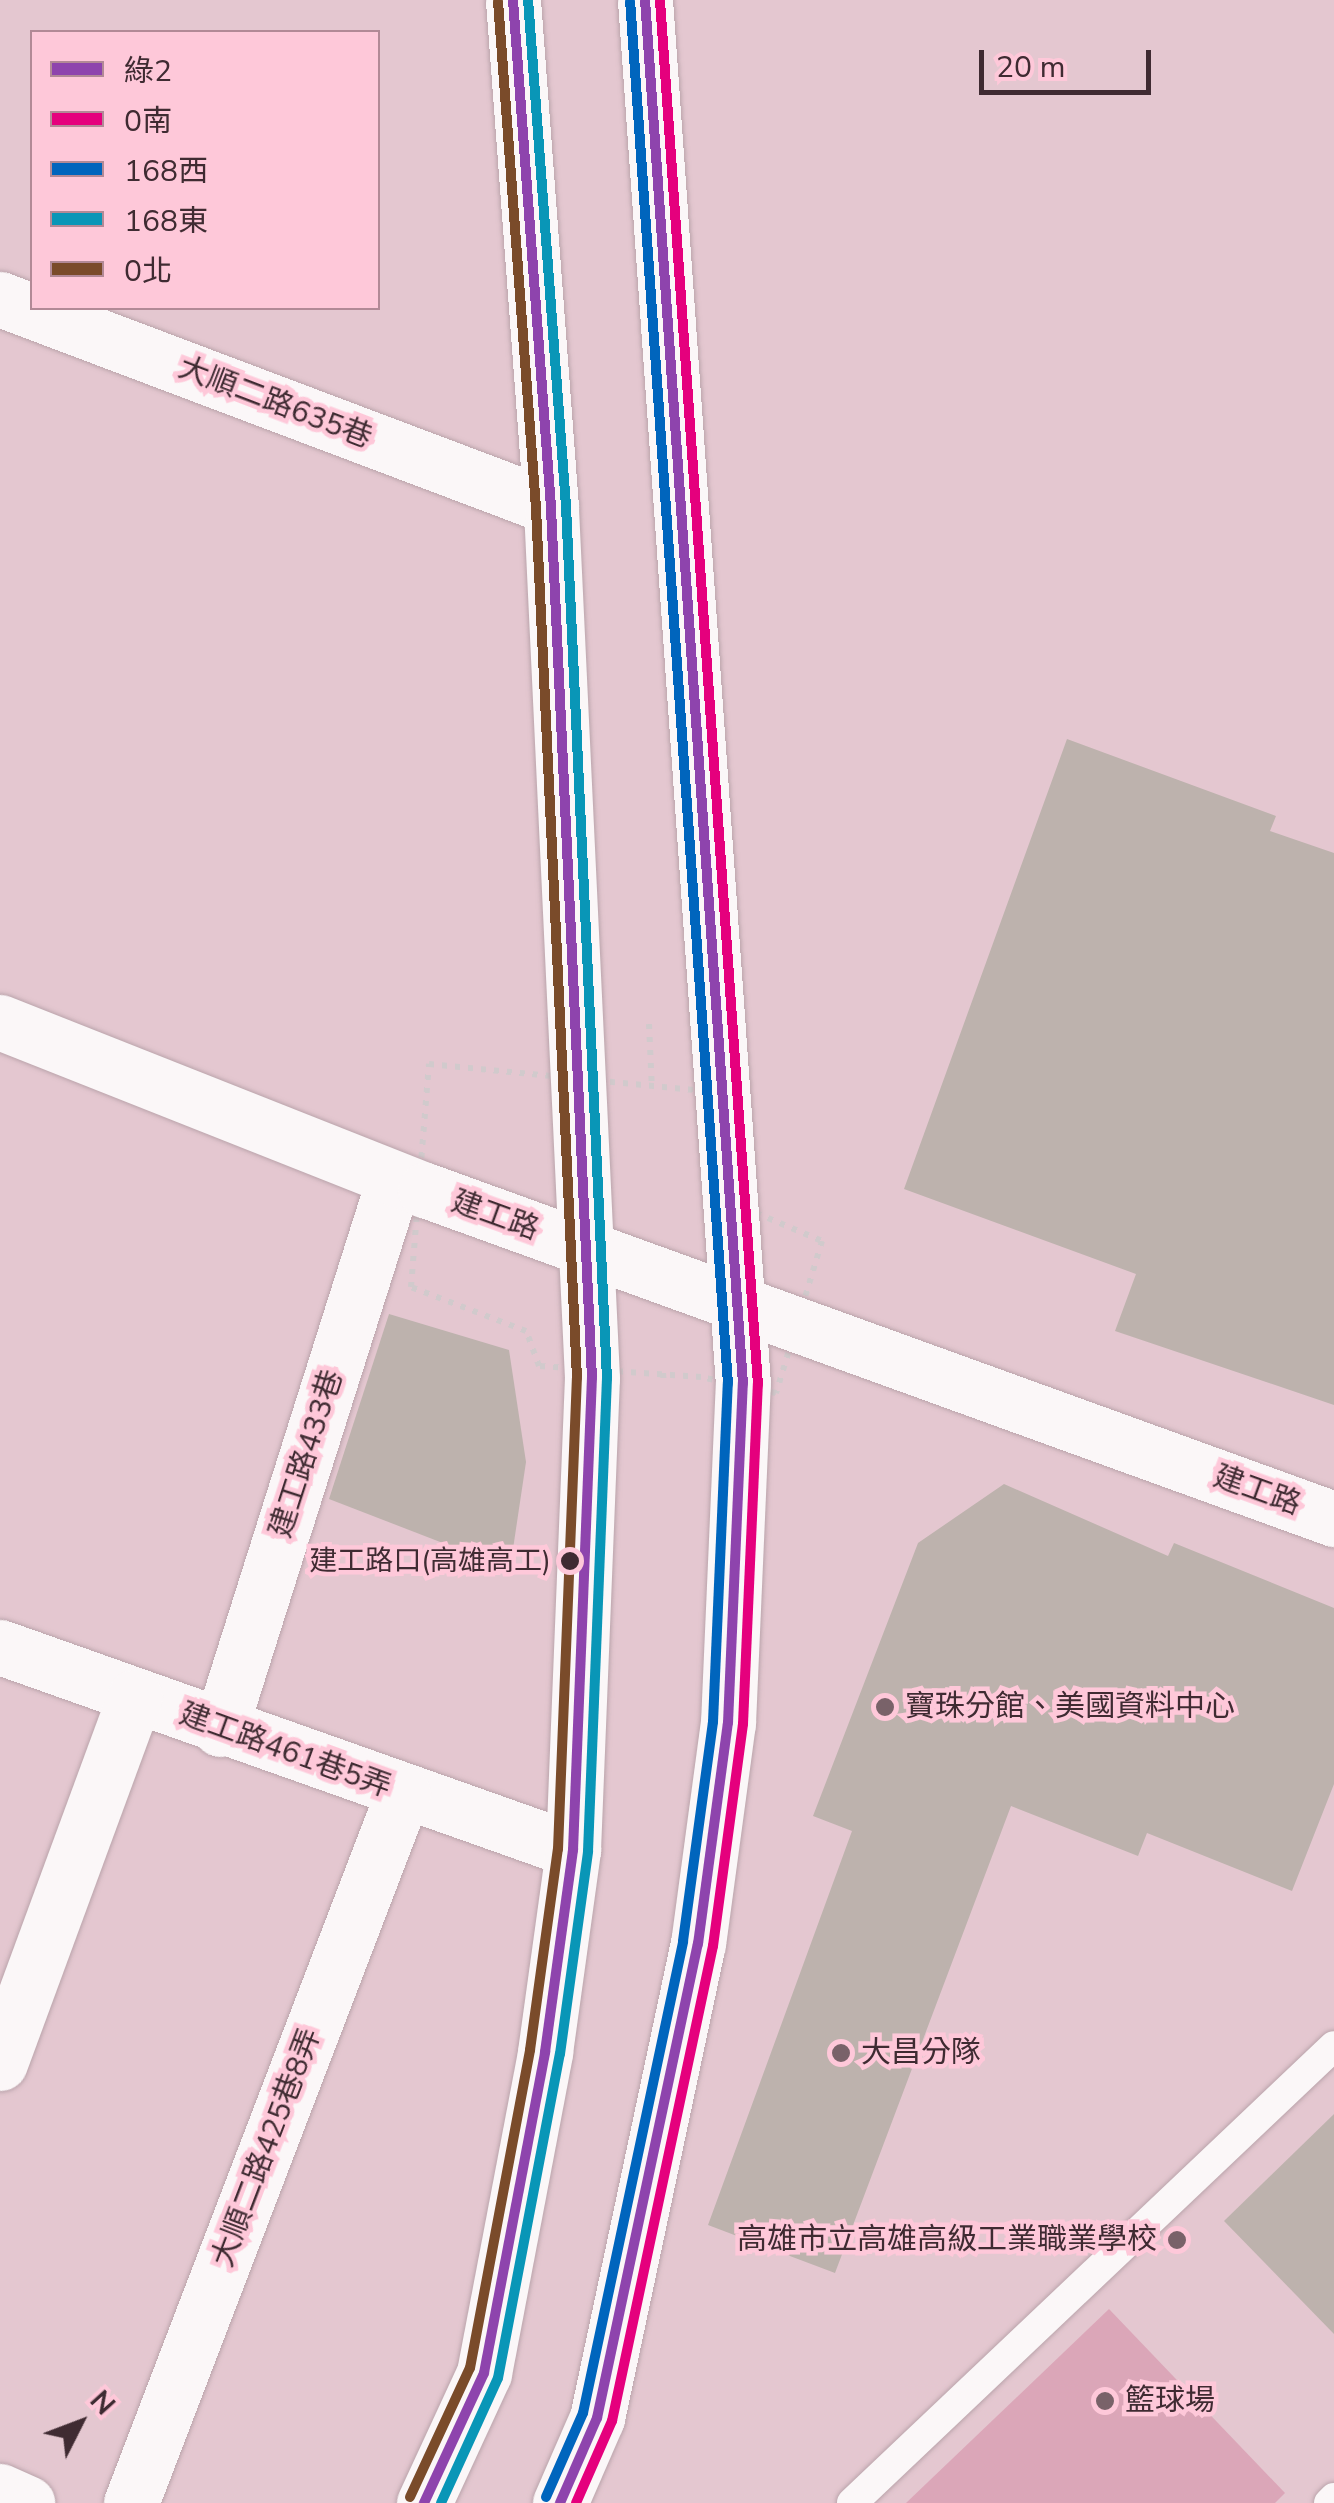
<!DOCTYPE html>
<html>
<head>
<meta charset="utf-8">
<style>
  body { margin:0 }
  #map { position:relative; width:1334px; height:2503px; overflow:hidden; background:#e4c7d0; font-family:"Nunito Sans","Noto Sans TC",sans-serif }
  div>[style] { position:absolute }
  .green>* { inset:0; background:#dba6b8 }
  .building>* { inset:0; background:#bdb2ad }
  .path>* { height:6px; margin-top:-3px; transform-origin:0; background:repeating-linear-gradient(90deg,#d1cacc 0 5px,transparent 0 13px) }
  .roads { filter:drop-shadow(0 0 2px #baa4ab) drop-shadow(0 0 2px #baa4ab) }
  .service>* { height:30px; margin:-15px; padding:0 15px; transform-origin:15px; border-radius:15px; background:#fbf7f8 }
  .minor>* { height:55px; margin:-27.5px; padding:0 27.5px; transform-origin:27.5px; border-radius:27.5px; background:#fbf7f8 }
  .tertiary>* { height:55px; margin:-27.5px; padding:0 27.5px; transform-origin:27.5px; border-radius:27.5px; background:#fbf7f8 }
  .bus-1>* { height:10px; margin:-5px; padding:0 5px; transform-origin:5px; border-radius:5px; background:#8e44ad }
  .bus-2>* { height:10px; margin:-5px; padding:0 5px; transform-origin:5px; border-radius:5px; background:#e5007d }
  .bus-3>* { height:10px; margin:-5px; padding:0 5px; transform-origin:5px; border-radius:5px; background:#0065bd }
  .bus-4>* { height:10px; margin:-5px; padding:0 5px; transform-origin:5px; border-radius:5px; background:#0996b7 }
  .bus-5>* { height:10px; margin:-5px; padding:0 5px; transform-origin:5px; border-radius:5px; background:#7a4b2a }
  .dots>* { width:28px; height:28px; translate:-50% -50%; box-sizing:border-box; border:5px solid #fec8d9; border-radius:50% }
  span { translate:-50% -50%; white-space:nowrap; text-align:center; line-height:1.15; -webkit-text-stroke:9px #fec8d9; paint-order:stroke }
  .bus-label { font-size:28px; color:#3f2b32 }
  .right { translate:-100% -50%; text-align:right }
  .street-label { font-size:30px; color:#3f2b32 }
  .poi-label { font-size:30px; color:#3f2b32 }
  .left { translate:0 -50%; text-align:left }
  .legend { position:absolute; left:30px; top:30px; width:350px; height:280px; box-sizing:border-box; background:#fec8d9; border:2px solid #b28996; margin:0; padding:12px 18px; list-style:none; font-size:30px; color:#3f2b32 }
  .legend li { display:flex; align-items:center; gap:20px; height:50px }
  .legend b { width:50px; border:2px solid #b28996 }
  .north { position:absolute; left:30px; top:2373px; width:100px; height:100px; -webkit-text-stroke:8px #fec8d9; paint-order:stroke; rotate:48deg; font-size:28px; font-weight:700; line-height:40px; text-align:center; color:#3f2b32 }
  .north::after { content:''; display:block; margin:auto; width:35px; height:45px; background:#3f2b32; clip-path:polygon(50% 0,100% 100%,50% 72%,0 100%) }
  .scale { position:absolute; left:979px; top:50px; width:172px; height:45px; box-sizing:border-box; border:5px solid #3f2b32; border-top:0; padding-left:12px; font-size:30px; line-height:35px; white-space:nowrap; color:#3f2b32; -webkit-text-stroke:8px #fec8d9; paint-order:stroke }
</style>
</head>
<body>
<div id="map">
  <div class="green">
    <div style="clip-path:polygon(1109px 2309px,1285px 2493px,1275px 2503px,906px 2503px)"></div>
  </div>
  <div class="building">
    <div style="clip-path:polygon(1067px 739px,1276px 816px,1270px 831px,1334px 853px,1334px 1405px,1115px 1331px,1136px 1274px,904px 1189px)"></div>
    <div style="clip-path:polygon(389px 1314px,509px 1350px,526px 1462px,510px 1569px,329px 1499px)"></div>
    <div style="clip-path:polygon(1004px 1484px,1168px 1556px,1174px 1543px,1334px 1608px,1334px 1784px,1292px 1891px,1147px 1833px,1138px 1856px,1011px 1806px,835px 2273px,708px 2225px,852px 1831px,813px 1816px,918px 1543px)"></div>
    <div style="clip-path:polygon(1334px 2114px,1334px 2334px,1224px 2221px)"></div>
  </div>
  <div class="path">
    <div style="left:649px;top:1024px;width:65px;rotate:87.4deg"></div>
    <div style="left:429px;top:1064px;width:320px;rotate:5.6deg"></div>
    <div style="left:747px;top:1095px;width:118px;rotate:85.6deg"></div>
    <div style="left:756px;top:1213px;width:72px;rotate:23deg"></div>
    <div style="left:822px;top:1241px;width:159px;rotate:106.8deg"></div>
    <div style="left:776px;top:1393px;width:77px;rotate:-168deg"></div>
    <div style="left:701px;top:1377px;width:162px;rotate:-176.1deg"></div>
    <div style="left:539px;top:1366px;width:37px;rotate:-110deg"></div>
    <div style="left:526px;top:1331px;width:123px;rotate:-159.1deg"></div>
    <div style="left:411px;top:1287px;width:224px;rotate:-85.4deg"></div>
    <div style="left:663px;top:1373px;width:12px;rotate:85deg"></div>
  </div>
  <div class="roads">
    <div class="service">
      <div style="left:852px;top:2503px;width:664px;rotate:-43.47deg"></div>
      <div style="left:1329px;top:2503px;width:7px;rotate:-45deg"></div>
    </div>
    <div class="minor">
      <div style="left:0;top:299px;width:589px;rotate:20.68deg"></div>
      <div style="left:0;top:1647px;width:608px;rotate:19.51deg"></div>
      <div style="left:220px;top:1729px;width:577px;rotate:-72.44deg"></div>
      <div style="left:0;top:2063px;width:390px;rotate:-69.8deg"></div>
      <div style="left:0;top:2491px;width:30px;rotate:24deg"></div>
      <div style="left:131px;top:2503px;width:760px;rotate:-69.04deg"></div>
    </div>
    <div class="tertiary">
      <div style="left:0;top:1022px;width:457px;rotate:21.6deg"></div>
      <div style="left:425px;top:1190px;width:967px;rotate:19.9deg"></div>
      <div style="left:424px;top:2503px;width:143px;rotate:-65.2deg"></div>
      <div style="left:484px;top:2373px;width:327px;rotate:-79.2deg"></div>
      <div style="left:545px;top:2052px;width:204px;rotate:-82.1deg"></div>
      <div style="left:573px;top:1850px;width:472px;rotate:-87.7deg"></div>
      <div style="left:592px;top:1378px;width:872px;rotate:-92.7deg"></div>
      <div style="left:551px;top:507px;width:508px;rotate:-94.29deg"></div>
      <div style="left:560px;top:2503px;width:93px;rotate:-66.5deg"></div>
      <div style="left:597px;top:2418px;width:485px;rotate:-78deg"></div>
      <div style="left:698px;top:1944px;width:223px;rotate:-82.3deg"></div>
      <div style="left:728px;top:1723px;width:339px;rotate:-87.5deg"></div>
      <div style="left:743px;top:1384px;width:1387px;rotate:-94.05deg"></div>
    </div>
  </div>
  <div class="bus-1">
    <div style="left:424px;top:2503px;width:143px;rotate:-65.2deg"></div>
    <div style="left:484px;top:2373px;width:327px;rotate:-79.2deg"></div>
    <div style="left:545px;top:2052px;width:204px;rotate:-82.1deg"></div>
    <div style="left:573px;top:1850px;width:472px;rotate:-87.7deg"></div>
    <div style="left:592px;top:1378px;width:872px;rotate:-92.7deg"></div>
    <div style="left:551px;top:507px;width:508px;rotate:-94.29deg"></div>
    <div style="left:560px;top:2503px;width:93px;rotate:-66.5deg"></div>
    <div style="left:597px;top:2418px;width:485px;rotate:-78deg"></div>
    <div style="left:698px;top:1944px;width:223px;rotate:-82.3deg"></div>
    <div style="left:728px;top:1723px;width:339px;rotate:-87.5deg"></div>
    <div style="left:743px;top:1384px;width:1387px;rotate:-94.05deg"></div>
  </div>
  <div class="bus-2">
    <div style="left:576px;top:2503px;width:90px;rotate:-66.3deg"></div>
    <div style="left:612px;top:2421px;width:486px;rotate:-78deg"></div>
    <div style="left:713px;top:1946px;width:224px;rotate:-82.3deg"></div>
    <div style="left:743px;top:1724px;width:339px;rotate:-87.5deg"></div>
    <div style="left:758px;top:1385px;width:1388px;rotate:-94.05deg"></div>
  </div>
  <div class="bus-3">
    <div style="left:546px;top:2497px;width:92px;rotate:-66.2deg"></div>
    <div style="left:583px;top:2413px;width:482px;rotate:-78deg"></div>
    <div style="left:683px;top:1941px;width:221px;rotate:-82.2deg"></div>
    <div style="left:713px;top:1722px;width:338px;rotate:-87.5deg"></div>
    <div style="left:728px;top:1384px;width:1386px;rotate:-94.05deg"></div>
  </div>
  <div class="bus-4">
    <div style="left:441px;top:2503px;width:137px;rotate:-65.5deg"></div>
    <div style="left:498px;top:2378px;width:330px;rotate:-79.2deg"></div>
    <div style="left:560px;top:2054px;width:205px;rotate:-82.1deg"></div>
    <div style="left:588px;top:1851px;width:472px;rotate:-87.7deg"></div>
    <div style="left:607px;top:1379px;width:874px;rotate:-92.69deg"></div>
    <div style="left:566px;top:506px;width:507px;rotate:-94.29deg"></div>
  </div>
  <div class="bus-5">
    <div style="left:410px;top:2497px;width:142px;rotate:-65.1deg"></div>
    <div style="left:470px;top:2368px;width:324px;rotate:-79.3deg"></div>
    <div style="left:530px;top:2050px;width:203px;rotate:-82.1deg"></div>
    <div style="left:558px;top:1849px;width:471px;rotate:-87.7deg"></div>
    <div style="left:577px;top:1378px;width:871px;rotate:-92.7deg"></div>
    <div style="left:536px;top:508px;width:508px;rotate:-94.29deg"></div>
  </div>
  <div class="dots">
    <div style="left:570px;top:1561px;background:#3f2b32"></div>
    <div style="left:885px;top:1707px;background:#796269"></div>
    <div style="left:841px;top:2053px;background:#796269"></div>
    <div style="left:1177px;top:2240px;background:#796269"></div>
    <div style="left:1105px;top:2401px;background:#796269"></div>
  </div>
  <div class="bus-label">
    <span class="right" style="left:551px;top:1561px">建工路口(高雄高工)</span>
  </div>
  <div class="street-label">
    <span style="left:275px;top:403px;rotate:21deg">大順二路635巷</span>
    <span style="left:495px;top:1216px;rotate:20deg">建工路</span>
    <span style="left:307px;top:1454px;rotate:-72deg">建工路433巷</span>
    <span style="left:1257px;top:1491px;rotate:20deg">建工路</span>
    <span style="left:285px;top:1751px;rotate:20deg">建工路461巷5弄</span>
    <span style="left:267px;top:2148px;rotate:-69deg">大順二路425巷8弄</span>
  </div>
  <div class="poi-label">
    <span class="left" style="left:905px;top:1707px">寶珠分館、美國資料中心</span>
    <span class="left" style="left:861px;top:2053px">大昌分隊</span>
    <span class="right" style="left:1157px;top:2240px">高雄市立高雄高級工業職業學校</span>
    <span class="left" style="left:1125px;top:2401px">籃球場</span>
  </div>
  <ul class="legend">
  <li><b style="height:12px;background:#8e44ad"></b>綠2</li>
  <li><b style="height:12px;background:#e5007d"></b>0南</li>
  <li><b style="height:12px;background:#0065bd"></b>168西</li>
  <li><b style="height:12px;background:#0996b7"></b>168東</li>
  <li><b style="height:12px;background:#7a4b2a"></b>0北</li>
  </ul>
  <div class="north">N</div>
  <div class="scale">20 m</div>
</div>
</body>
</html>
